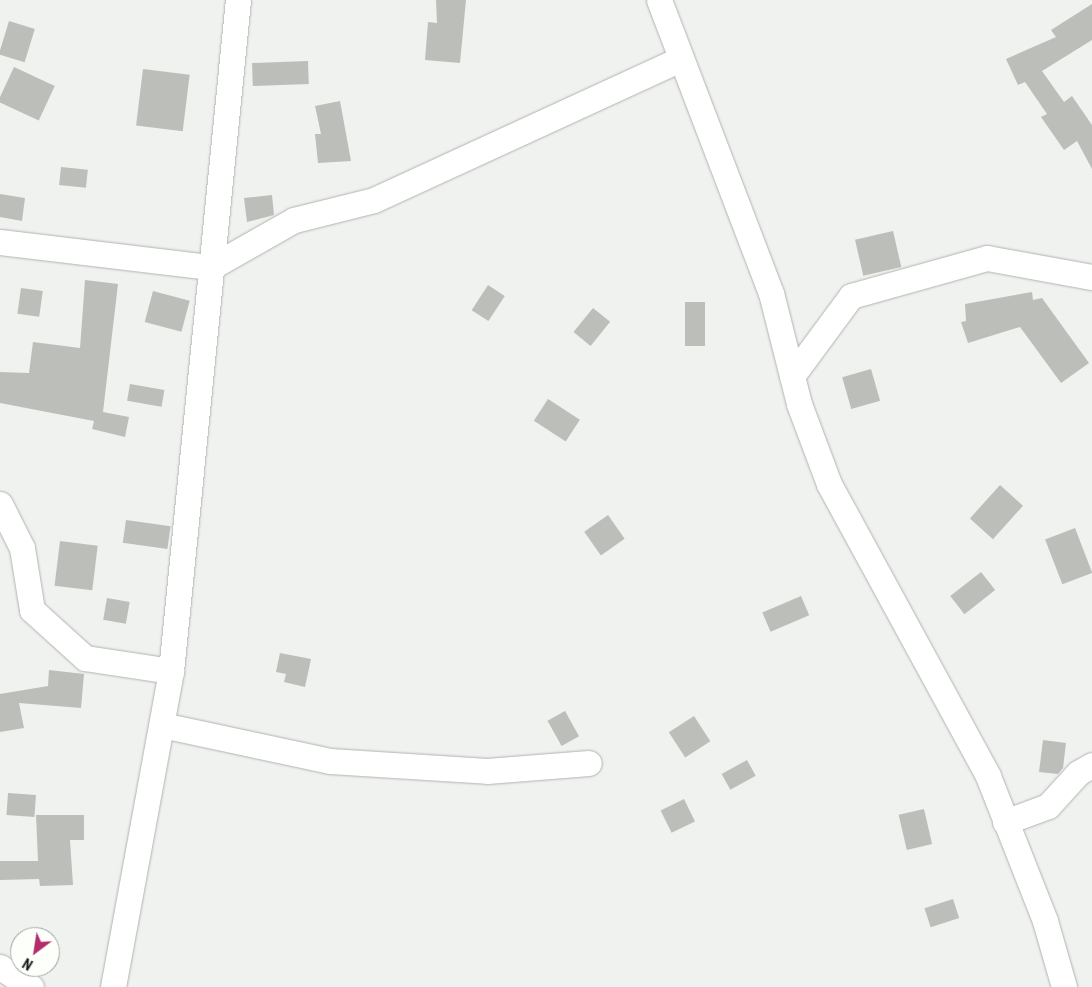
<!DOCTYPE html>
<html>
<head>
<meta charset="utf-8">
<style>
  body { margin:0 }
  #map { position:relative; width:1092px; height:987px; overflow:hidden; background:#eff2ee; font-family:"Roboto Condensed",sans-serif }
  div>[style] { position:absolute }
  .building>* { inset:0; background:#bcbeba; transform-origin:0 0 }
  .roads { filter:drop-shadow(0 0 1px #b1b3b0) drop-shadow(0 0 1px #b1b3b0) }
  .minor>* { height:25px; margin:-12.5px; padding:0 12.5px; transform-origin:12.5px; border-radius:12.5px; background:#fff }
  span { translate:-50% -50%; white-space:nowrap; text-align:center; line-height:1.15; -webkit-text-stroke:4px #fdfffb; paint-order:stroke }
  .north { position:absolute; left:10px; top:927px; width:50px; height:50px; box-sizing:border-box; background:#fdfffb; border:1px solid #a1a3a0; border-radius:50%; rotate:211deg; font-size:14px; font-weight:700; line-height:20px; text-align:center; color:#181917 }
  .north::after { content:''; display:block; margin:auto; width:18px; height:22px; background:#b42c6b; clip-path:polygon(50% 0,100% 100%,50% 72%,0 100%) }
</style>
</head>
<body>
<div id="map">
  <div class="building">
    <div style="clip-path:polygon(436px 0,466px 0,460px 63px,425px 60px,428px 22px,437px 23px)"></div>
    <div style="clip-path:polygon(1092px 4px,1092px 40px,1042px 71px,1064px 102px,1072px 96px,1092px 125px,1092px 169px,1077px 141px,1064px 150px,1041px 117px,1047px 114px,1025px 82px,1018px 85px,1006px 59px,1056px 37px,1051px 30px)"></div>
    <div style="left:9px;top:21px;width:27px;height:35px;rotate:17deg"></div>
    <div style="left:308px;top:61px;width:23px;height:56px;rotate:88deg"></div>
    <div style="left:14px;top:67px;width:45px;height:38px;rotate:25deg"></div>
    <div style="left:143px;top:69px;width:47px;height:57px;rotate:7deg"></div>
    <div style="clip-path:polygon(340px 101px,351px 161px,318px 163px,315px 134px,321px 134px,315px 106px)"></div>
    <div style="left:61px;top:167px;width:27px;height:18px;rotate:6deg"></div>
    <div style="clip-path:polygon(0 194px,25px 198px,22px 221px,0 217px)"></div>
    <div style="clip-path:polygon(272px 195px,274px 215px,247px 222px,244px 198px)"></div>
    <div style="left:893px;top:231px;width:37px;height:39px;rotate:77deg"></div>
    <div style="clip-path:polygon(85px 280px,118px 284px,103px 412px,129px 417px,125px 437px,92px 429px,94px 421px,0 403px,0 372px,29px 373px,33px 342px,80px 348px)"></div>
    <div style="left:488px;top:285px;width:20px;height:30px;rotate:33deg"></div>
    <div style="left:21px;top:288px;width:22px;height:26px;rotate:8deg"></div>
    <div style="left:153px;top:291px;width:38px;height:32px;rotate:15deg"></div>
    <div style="clip-path:polygon(1032px 292px,1033px 300px,1042px 298px,1089px 363px,1061px 383px,1020px 327px,968px 343px,961px 322px,966px 321px,965px 304px)"></div>
    <div style="left:685px;top:302px;width:20px;height:44px"></div>
    <div style="left:593px;top:308px;width:22px;height:31px;rotate:39deg"></div>
    <div style="left:871px;top:369px;width:33px;height:30px;rotate:74deg"></div>
    <div style="left:130px;top:384px;width:35px;height:17px;rotate:10deg"></div>
    <div style="left:548px;top:399px;width:38px;height:26px;rotate:33deg"></div>
    <div style="left:1000px;top:485px;width:31px;height:45px;rotate:42deg"></div>
    <div style="left:608px;top:515px;width:29px;height:29px;rotate:55deg"></div>
    <div style="left:126px;top:520px;width:45px;height:23px;rotate:8deg"></div>
    <div style="left:1075px;top:528px;width:48px;height:32px;rotate:69deg"></div>
    <div style="left:60px;top:541px;width:38px;height:45px;rotate:7deg"></div>
    <div style="left:981px;top:572px;width:23px;height:39px;rotate:52deg"></div>
    <div style="left:801px;top:596px;width:21px;height:42px;rotate:67deg"></div>
    <div style="left:107px;top:598px;width:23px;height:22px;rotate:10deg"></div>
    <div style="clip-path:polygon(280px 653px,311px 659px,305px 687px,284px 682px,286px 674px,276px 672px)"></div>
    <div style="clip-path:polygon(49px 670px,84px 674px,81px 708px,19px 703px,24px 728px,0 732px,0 694px,48px 686px)"></div>
    <div style="left:565px;top:711px;width:29px;height:20px;rotate:61deg"></div>
    <div style="left:694px;top:716px;width:30px;height:30px;rotate:57deg"></div>
    <div style="clip-path:polygon(1043px 740px,1066px 743px,1063px 768px,1058px 774px,1039px 772px)"></div>
    <div style="left:747px;top:760px;width:18px;height:29px;rotate:61deg"></div>
    <div style="left:8px;top:793px;width:28px;height:22px;rotate:4deg"></div>
    <div style="left:684px;top:799px;width:25px;height:26px;rotate:64deg"></div>
    <div style="left:924px;top:809px;width:36px;height:26px;rotate:77deg"></div>
    <div style="clip-path:polygon(36px 815px,84px 815px,84px 840px,70px 840px,73px 885px,40px 886px,39px 879px,0 880px,0 861px,38px 861px)"></div>
    <div style="left:953px;top:899px;width:20px;height:30px;rotate:72deg"></div>
  </div>
  <div class="roads">
    <div class="minor">
      <div style="left:659px;top:0;width:314px;rotate:69.1deg"></div>
      <div style="left:771px;top:293px;width:114px;rotate:75.8deg"></div>
      <div style="left:799px;top:404px;width:85px;rotate:69.4deg"></div>
      <div style="left:829px;top:484px;width:332px;rotate:61.4deg"></div>
      <div style="left:988px;top:776px;width:156px;rotate:68.5deg"></div>
      <div style="left:1045px;top:921px;width:69px;rotate:73.9deg"></div>
      <div style="left:0;top:242px;width:212px;rotate:6.8deg"></div>
      <div style="left:211px;top:267px;width:95px;rotate:-29.5deg"></div>
      <div style="left:294px;top:220px;width:82px;rotate:-14deg"></div>
      <div style="left:374px;top:200px;width:337px;rotate:-24.7deg"></div>
      <div style="left:792px;top:376px;width:99px;rotate:-53.6deg"></div>
      <div style="left:851px;top:296px;width:141px;rotate:-15.6deg"></div>
      <div style="left:987px;top:258px;width:107px;rotate:10.3deg"></div>
      <div style="left:0;top:504px;width:49px;rotate:63.4deg"></div>
      <div style="left:22px;top:548px;width:63px;rotate:80.8deg"></div>
      <div style="left:32px;top:610px;width:72px;rotate:42.2deg"></div>
      <div style="left:85px;top:658px;width:87px;rotate:8.6deg"></div>
      <div style="left:162px;top:725px;width:172px;rotate:12.1deg"></div>
      <div style="left:330px;top:761px;width:157px;rotate:3.6deg"></div>
      <div style="left:487px;top:771px;width:102px;rotate:-4.5deg"></div>
      <div style="left:1005px;top:822px;width:46px;rotate:-20.4deg"></div>
      <div style="left:1048px;top:806px;width:45px;rotate:-47.7deg"></div>
      <div style="left:1078px;top:773px;width:16px;rotate:-30deg"></div>
      <div style="left:0;top:967px;width:37px;rotate:33deg"></div>
      <div style="left:113px;top:987px;width:321px;rotate:-79.6deg"></div>
      <div style="left:171px;top:671px;width:674px;rotate:-84.3deg"></div>
    </div>
  </div>
  <div class="north">N</div>
</div>
</body>
</html>
